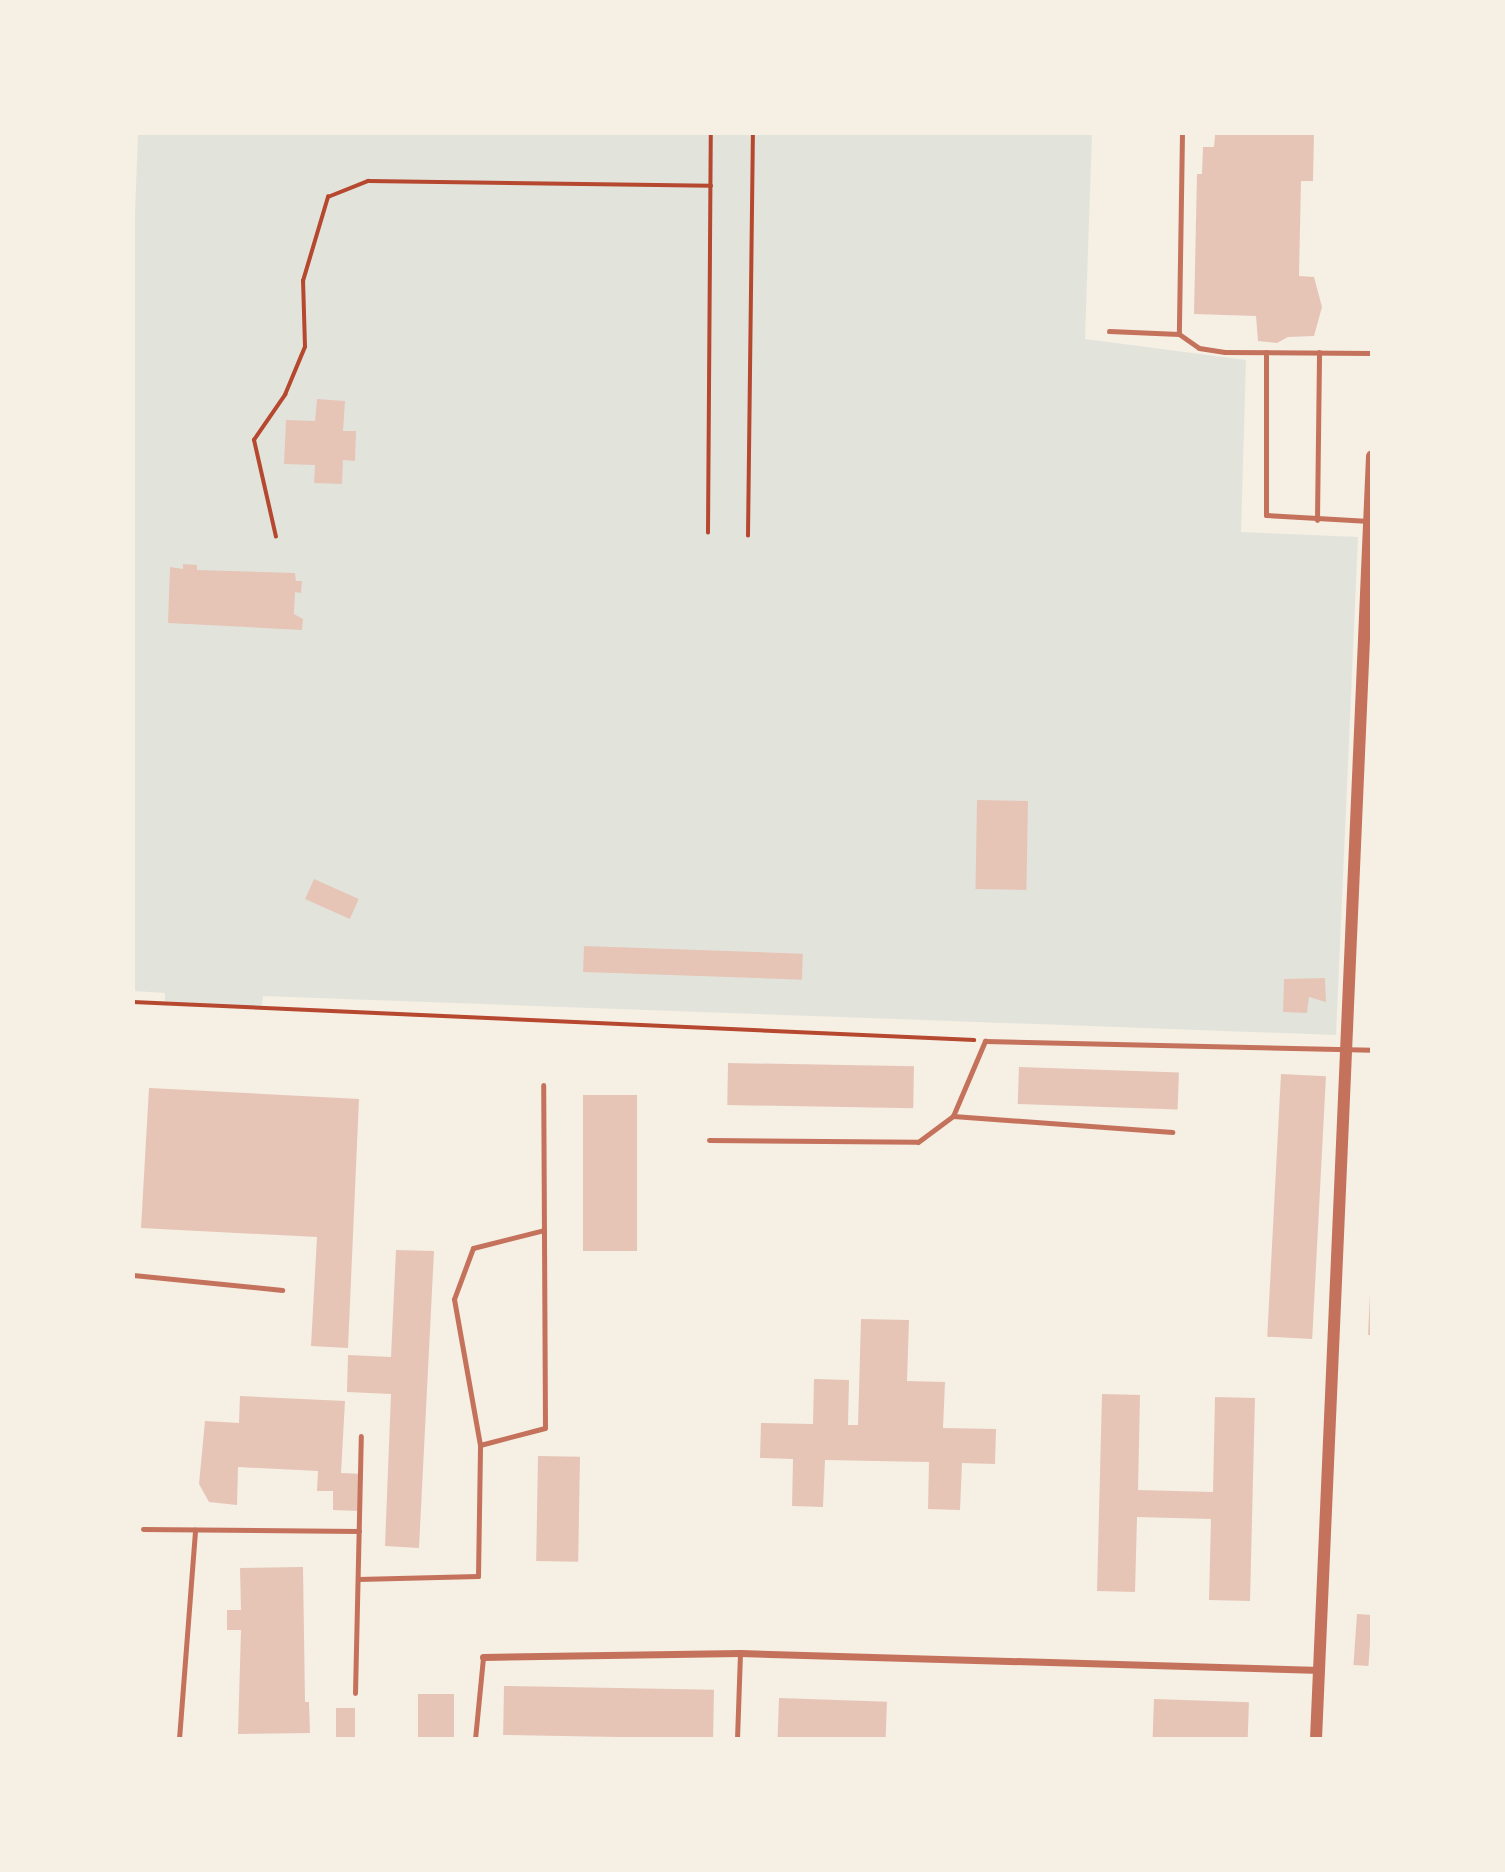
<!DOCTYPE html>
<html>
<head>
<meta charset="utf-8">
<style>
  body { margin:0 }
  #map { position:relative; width:1505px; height:1872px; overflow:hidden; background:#f6efe4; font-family:Manrope,sans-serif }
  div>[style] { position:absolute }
  .green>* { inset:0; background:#e2e4dc }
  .building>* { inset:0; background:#e6c5b7; transform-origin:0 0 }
  .path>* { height:3.5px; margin:-1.75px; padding:0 1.75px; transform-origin:1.75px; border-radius:1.75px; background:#b5482f }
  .service>* { height:5px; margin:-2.5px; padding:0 2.5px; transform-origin:2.5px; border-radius:2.5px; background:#c5725c }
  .minor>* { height:7px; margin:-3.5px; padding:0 3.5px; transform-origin:3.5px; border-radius:3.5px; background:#c5725c }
  .tertiary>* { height:12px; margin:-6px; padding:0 6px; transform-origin:6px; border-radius:6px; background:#c5725c }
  span { translate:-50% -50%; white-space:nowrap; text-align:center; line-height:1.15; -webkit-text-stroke:5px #f6efe4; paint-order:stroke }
  .frame { position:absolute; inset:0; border:135px solid #f6efe4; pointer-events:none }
</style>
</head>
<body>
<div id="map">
  <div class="green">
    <div style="clip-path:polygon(138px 133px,1092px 133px,1085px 339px,1246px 360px,1241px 532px,1358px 537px,1336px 1035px,263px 996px,262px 1007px,165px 1001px,165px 993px,133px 991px,133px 268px)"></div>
  </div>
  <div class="building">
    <div style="clip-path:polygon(1286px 133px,1314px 133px,1313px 181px,1301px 181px,1299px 276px,1314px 277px,1322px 307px,1314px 336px,1288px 337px,1277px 343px,1258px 341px,1256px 316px,1194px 314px,1197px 174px,1202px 174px,1203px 147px,1214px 147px,1215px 135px)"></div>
    <div style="clip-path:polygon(317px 399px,345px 401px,343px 431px,356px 431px,355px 461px,343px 460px,342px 484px,314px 483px,315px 465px,284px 464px,286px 420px,315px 421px)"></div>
    <div style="clip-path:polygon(183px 564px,197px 565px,197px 570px,295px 573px,296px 581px,302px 581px,301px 593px,295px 592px,294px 614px,303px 619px,302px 630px,168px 623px,170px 567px,183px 569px)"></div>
    <div style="left:977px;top:800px;width:51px;height:89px;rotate:1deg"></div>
    <div style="left:314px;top:879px;width:49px;height:22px;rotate:24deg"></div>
    <div style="left:584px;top:946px;width:219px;height:26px;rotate:2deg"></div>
    <div style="clip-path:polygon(1325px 978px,1326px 1002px,1309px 997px,1307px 1013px,1283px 1012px,1284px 979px)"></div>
    <div style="left:728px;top:1063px;width:186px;height:42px;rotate:1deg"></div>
    <div style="left:1019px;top:1067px;width:160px;height:37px;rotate:2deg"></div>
    <div style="left:1281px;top:1074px;width:45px;height:263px;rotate:3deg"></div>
    <div style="clip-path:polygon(149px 1088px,359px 1099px,348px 1348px,311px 1346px,317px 1237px,141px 1228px)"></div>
    <div style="left:583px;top:1095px;width:54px;height:156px"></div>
    <div style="clip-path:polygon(396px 1250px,434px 1251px,419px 1548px,385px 1546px,391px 1394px,347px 1392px,348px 1355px,391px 1357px)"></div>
    <div style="clip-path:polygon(1370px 1294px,1372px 1294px,1372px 1335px,1368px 1335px)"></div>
    <div style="clip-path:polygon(861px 1319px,909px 1320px,907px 1381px,945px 1382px,943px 1428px,996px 1429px,995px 1464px,962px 1463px,960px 1510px,928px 1509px,929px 1462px,825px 1460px,823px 1507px,792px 1506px,793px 1459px,760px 1458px,761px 1423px,813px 1424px,814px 1379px,849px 1380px,848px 1425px,858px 1425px)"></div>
    <div style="clip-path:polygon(1102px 1394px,1140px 1395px,1138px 1490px,1213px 1492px,1215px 1397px,1255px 1398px,1250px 1601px,1209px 1600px,1211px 1519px,1137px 1517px,1135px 1592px,1097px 1591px)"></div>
    <div style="clip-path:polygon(240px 1396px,345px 1401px,341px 1473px,363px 1474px,360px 1511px,333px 1510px,333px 1491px,317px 1491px,318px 1471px,238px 1467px,237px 1505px,209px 1502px,199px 1484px,205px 1421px,239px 1423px)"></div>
    <div style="left:538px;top:1456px;width:42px;height:105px;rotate:1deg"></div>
    <div style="clip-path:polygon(303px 1567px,305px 1702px,309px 1702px,310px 1733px,238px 1734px,241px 1630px,227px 1630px,227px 1610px,241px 1610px,240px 1568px)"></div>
    <div style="left:1357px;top:1614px;width:15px;height:51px;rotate:4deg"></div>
    <div style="left:504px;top:1686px;width:210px;height:49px;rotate:1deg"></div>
    <div style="left:418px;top:1694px;width:36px;height:45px"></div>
    <div style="left:779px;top:1698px;width:108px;height:41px;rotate:2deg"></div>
    <div style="left:1154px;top:1699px;width:95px;height:40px;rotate:2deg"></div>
    <div style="left:336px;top:1708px;width:19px;height:31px"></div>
  </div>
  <div class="path">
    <div style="left:708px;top:533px;width:400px;rotate:-89.6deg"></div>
    <div style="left:748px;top:536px;width:403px;rotate:-89.3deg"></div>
    <div style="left:276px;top:537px;width:99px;rotate:-102.8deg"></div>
    <div style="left:254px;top:440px;width:55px;rotate:-55.4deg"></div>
    <div style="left:285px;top:395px;width:52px;rotate:-67.4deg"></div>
    <div style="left:305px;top:347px;width:66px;rotate:-91.7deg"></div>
    <div style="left:303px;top:281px;width:88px;rotate:-73.4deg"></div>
    <div style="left:328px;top:197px;width:43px;rotate:-21.8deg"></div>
    <div style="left:368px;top:181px;width:343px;rotate:0.8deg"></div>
    <div style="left:133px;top:1002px;width:842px;rotate:2.59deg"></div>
  </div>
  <div class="service">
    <div style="left:1182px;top:133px;width:201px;rotate:90.9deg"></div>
    <div style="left:1179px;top:334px;width:24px;rotate:35deg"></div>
    <div style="left:1199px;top:348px;width:26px;rotate:9deg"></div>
    <div style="left:1225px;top:352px;width:147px;rotate:0.4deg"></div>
    <div style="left:1109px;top:331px;width:70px;rotate:2.5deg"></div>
    <div style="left:1266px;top:352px;width:163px;rotate:90deg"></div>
    <div style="left:1266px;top:515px;width:103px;rotate:3.3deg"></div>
    <div style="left:1317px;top:520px;width:168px;rotate:-89.3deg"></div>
    <div style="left:953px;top:1116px;width:220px;rotate:4.2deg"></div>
    <div style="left:709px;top:1140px;width:209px;rotate:0.5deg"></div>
    <div style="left:918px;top:1142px;width:44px;rotate:-36.6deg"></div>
    <div style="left:953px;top:1116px;width:82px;rotate:-66.9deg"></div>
    <div style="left:985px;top:1041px;width:387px;rotate:1.3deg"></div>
    <div style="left:133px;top:1275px;width:150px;rotate:5.7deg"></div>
    <div style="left:480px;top:1445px;width:67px;rotate:-14.7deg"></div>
    <div style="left:545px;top:1428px;width:343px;rotate:-90.3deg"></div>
    <div style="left:143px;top:1529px;width:216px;rotate:0.5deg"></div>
    <div style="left:358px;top:1579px;width:120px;rotate:-1.4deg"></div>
    <div style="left:478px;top:1576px;width:131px;rotate:-89.1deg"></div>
    <div style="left:480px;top:1445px;width:148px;rotate:-100.1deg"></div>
    <div style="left:454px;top:1299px;width:54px;rotate:-69.6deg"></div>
    <div style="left:473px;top:1248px;width:73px;rotate:-14.2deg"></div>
    <div style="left:355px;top:1693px;width:257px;rotate:-88.7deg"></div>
    <div style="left:179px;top:1739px;width:210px;rotate:-85.6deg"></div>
    <div style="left:475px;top:1739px;width:82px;rotate:-84.4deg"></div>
    <div style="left:737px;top:1739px;width:86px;rotate:-88deg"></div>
  </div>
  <div class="minor">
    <div style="left:483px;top:1657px;width:257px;rotate:-0.9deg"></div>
    <div style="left:740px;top:1653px;width:580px;rotate:1.68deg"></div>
  </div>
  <div class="tertiary">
    <div style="left:1316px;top:1739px;width:1284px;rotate:-87.5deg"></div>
  </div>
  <div class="frame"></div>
</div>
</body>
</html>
